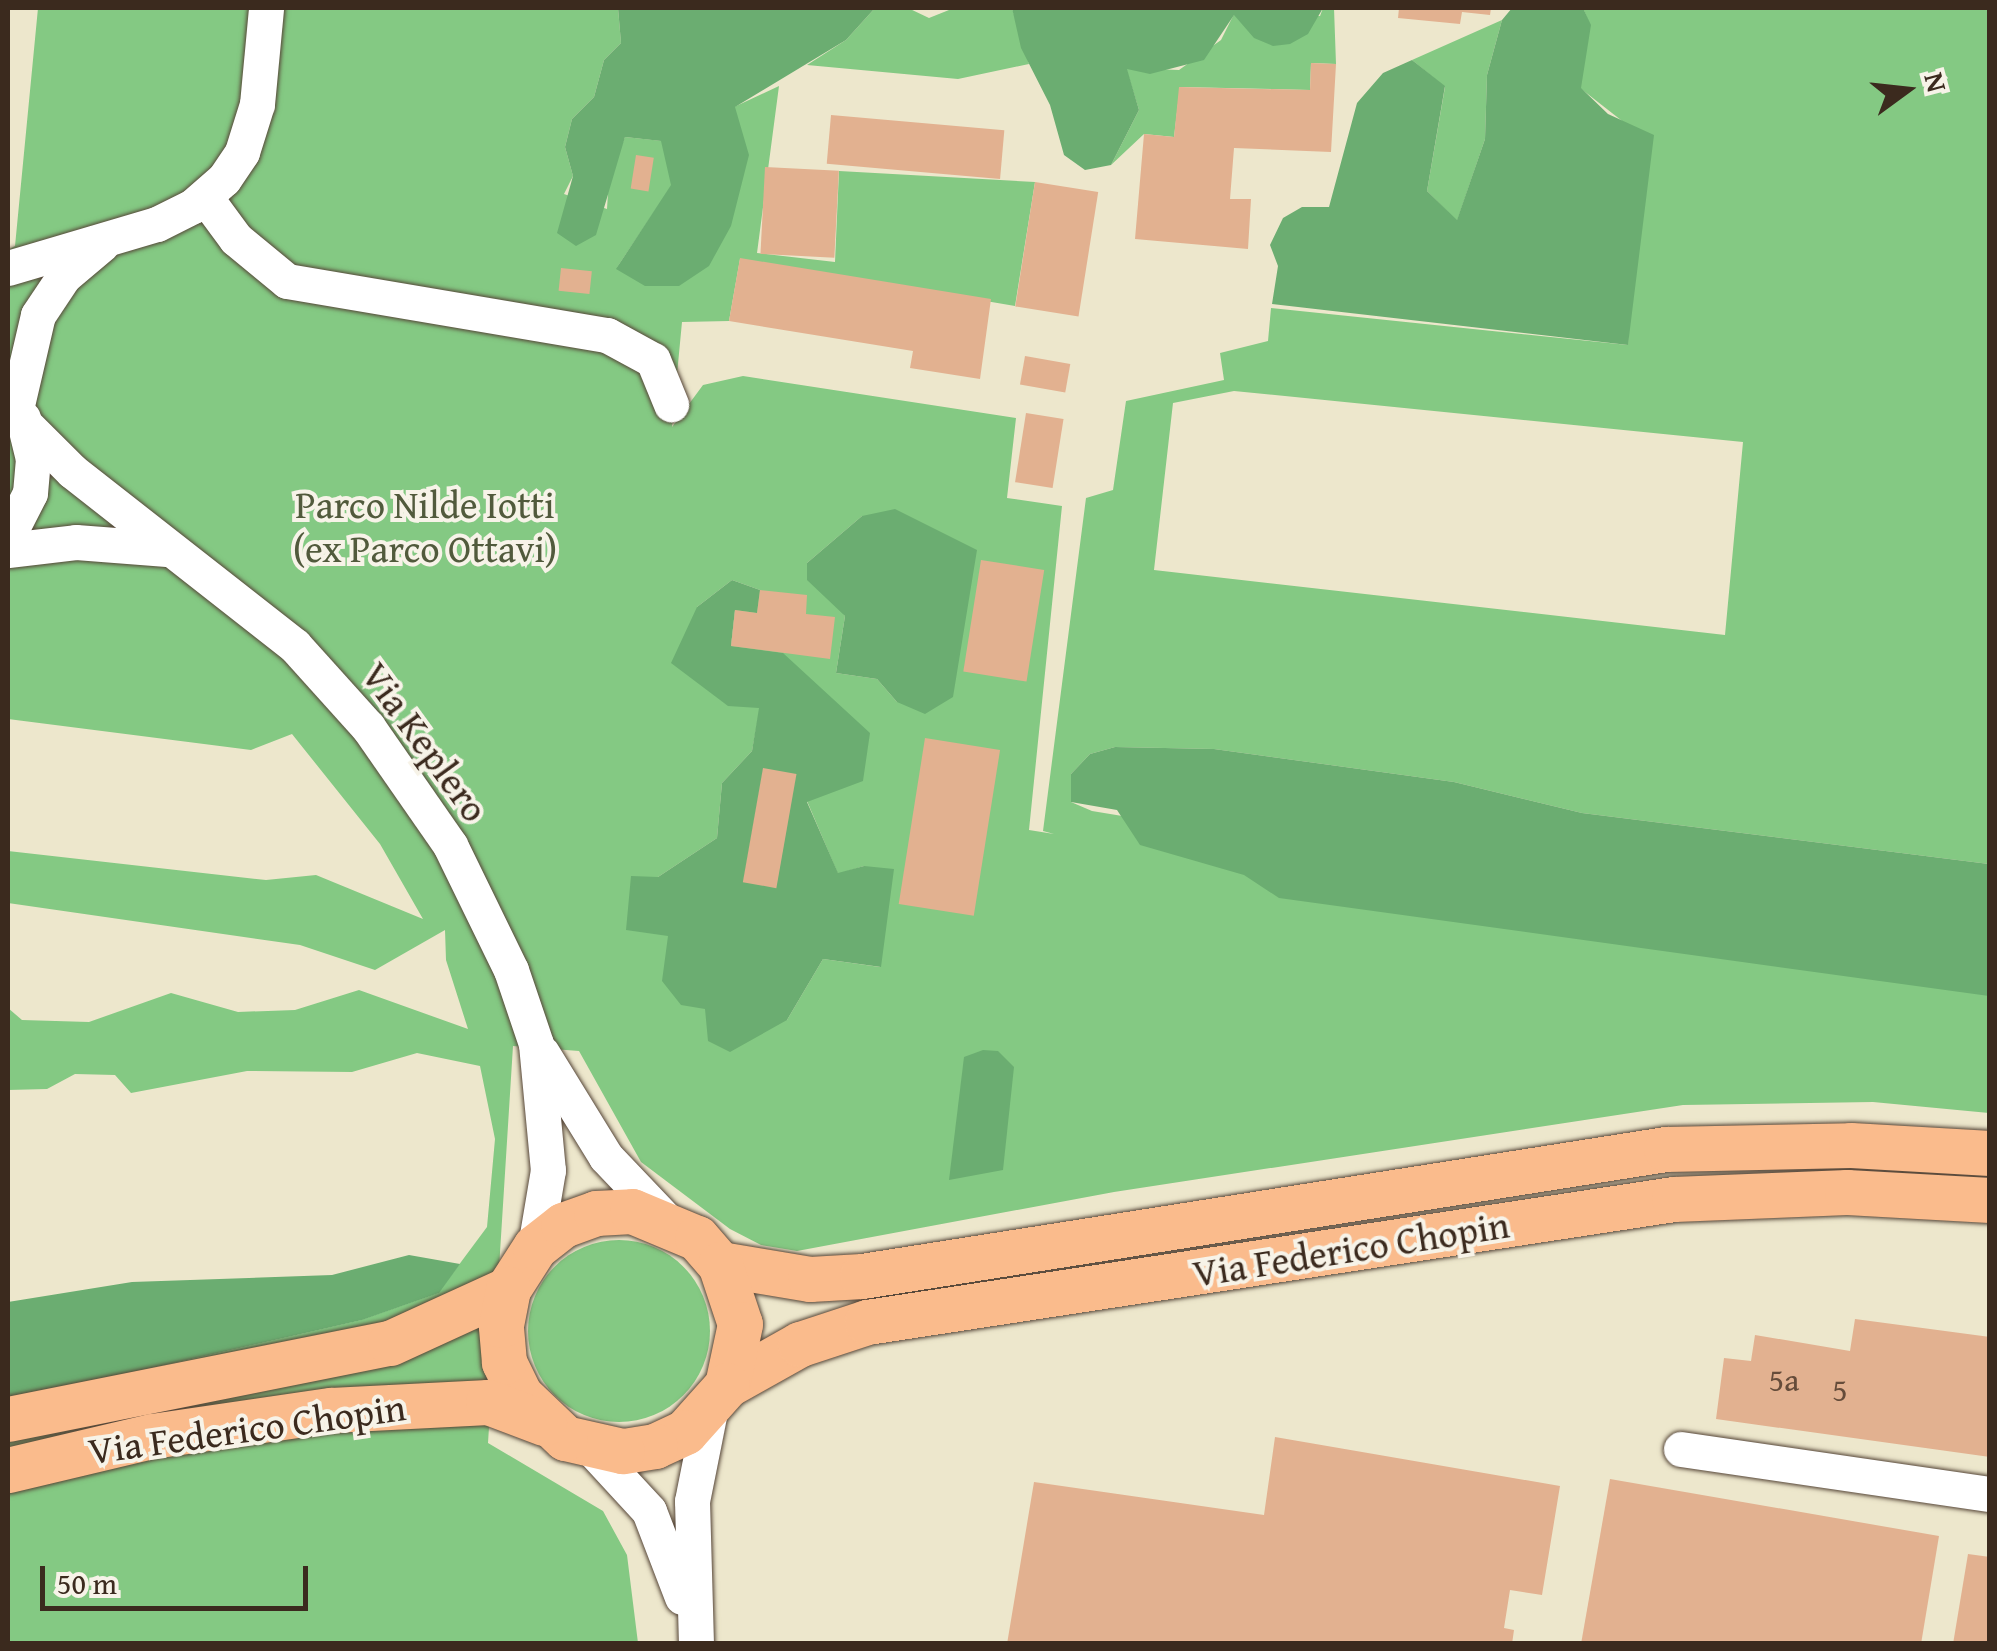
<!DOCTYPE html>
<html>
<head>
<meta charset="utf-8">
<style>
  body { margin:0 }
  #map { position:relative; width:1997px; height:1651px; overflow:hidden; background:#ede7cc; font-family:"Gentium Book Plus",serif }
  div>[style] { position:absolute }
  .green>* { inset:0; background:#84c983 }
  .round { border-radius:50% }
  .forest>* { inset:0; background:#6bad71 }
  .building>* { inset:0; background:#e2b190; transform-origin:0 0 }
  .roads { filter:drop-shadow(0 0 2px #564638) drop-shadow(0 0 2px #564638) }
  .minor>* { height:35px; margin:-17.5px; padding:0 17.5px; transform-origin:17.5px; border-radius:17.5px; background:#fff }
  .major>* { height:45px; margin:-22.5px; padding:0 22.5px; transform-origin:22.5px; border-radius:22.5px; background:#fabb8c }
  span { translate:-50% -50%; white-space:nowrap; text-align:center; line-height:1.15; -webkit-text-stroke:8px #f7f3e8; paint-order:stroke }
  .number-label { font-size:32px; color:#654c3a }
  .number-label span { -webkit-text-stroke-width:0 }
  .park-label { font-size:38px; color:#515a3c }
  .street-label { font-size:38px; color:#3b2a1e }
  .frame { position:absolute; inset:0; border:10px solid #3b2a1e; pointer-events:none }
  .north { position:absolute; left:1857px; top:40px; width:100px; height:100px; -webkit-text-stroke:8px #f7f3e8; paint-order:stroke; rotate:75deg; font-size:28px; font-weight:700; line-height:40px; text-align:center; color:#3b2a1e }
  .north::after { content:''; display:block; margin:auto; width:35px; height:45px; background:#3b2a1e; clip-path:polygon(50% 0,100% 100%,50% 72%,0 100%) }
  .scale { position:absolute; left:40px; top:1566px; width:268px; height:45px; box-sizing:border-box; border:5px solid #3b2a1e; border-top:0; padding-left:12px; font-size:30px; line-height:35px; white-space:nowrap; color:#3b2a1e; -webkit-text-stroke:8px #f7f3e8; paint-order:stroke }
</style>
</head>
<body>
<div id="map">
  <div class="green">
    <div style="clip-path:polygon(evenodd,38px 8px,618px 8px,621px 43px,604px 60px,594px 97px,572px 119px,565px 147px,573px 176px,564px 194px,607px 209px,609px 177px,625px 137px,662px 141px,672px 185px,616px 269px,734px 107px,779px 86px,757px 253px,835px 262px,839px 171px,1035px 182px,1015px 306px,740px 259px,729px 321px,682px 322px,672px 427px,703px 385px,743px 376px,1016px 418px,1007px 498px,1062px 506px,1029px 830px,1054px 834px,1043px 831px,1086px 498px,1113px 490px,1126px 401px,1224px 380px,1220px 353px,1268px 341px,1271px 308px,1628px 345px,1635px 131px,1580px 88px,1590px 25px,1583px 8px,1989px 8px,1989px 864px,1582px 813px,1454px 782px,1214px 749px,1115px 747px,1090px 754px,1071px 774px,1071px 802px,1092px 811px,1989px 959px,1989px 1113px,1873px 1102px,1683px 1105px,1114px 1192px,797px 1251px,761px 1245px,730px 1229px,641px 1162px,579px 1051px,513px 1046px,488px 1443px,603px 1511px,627px 1555px,638px 1643px,8px 1643px,8px 1401px,361px 1320px,438px 1293px,487px 1227px,495px 1139px,480px 1066px,417px 1053px,352px 1072px,247px 1071px,131px 1093px,115px 1075px,75px 1074px,47px 1089px,8px 1090px,8px 1008px,22px 1020px,89px 1022px,171px 993px,238px 1012px,295px 1010px,359px 990px,468px 1029px,446px 960px,445px 930px,375px 970px,300px 945px,8px 903px,8px 851px,266px 880px,316px 875px,423px 919px,380px 844px,292px 734px,251px 750px,8px 719px,8px 250px,15px 246px,38px 8px,1234px 391px,1743px 442px,1725px 635px,1154px 570px,1173px 403px,1234px 391px,38px 8px,862px 516px,897px 702px,877px 679px,836px 673px,845px 616px,807px 563px,862px 516px,38px 8px,732px 580px,760px 590px,735px 610px,731px 646px,807px 801px,838px 874px,864px 866px,880px 967px,823px 959px,787px 1020px,669px 936px,631px 877px,658px 877px,717px 838px,722px 783px,752px 751px,760px 708px,697px 607px,732px 580px)"></div>
    <div style="clip-path:polygon(875px 8px,908px 8px,929px 18px,954px 8px,1012px 8px,1029px 64px,958px 79px,807px 65px,846px 40px)"></div>
    <div style="clip-path:polygon(1323px 8px,1334px 8px,1336px 64px,1311px 63px,1310px 90px,1180px 87px,1174px 137px,1144px 134px,1111px 165px,1139px 110px,1126px 68px,1179px 70px,1221px 40px,1234px 14px,1320px 16px)"></div>
    <div style="clip-path:polygon(1502px 20px,1487px 75px,1485px 139px,1457px 221px,1427px 191px,1445px 87px,1412px 60px)"></div>
    <div class="round" style="left:528px;top:1240px;width:182px;height:182px"></div>
  </div>
  <div class="forest">
    <div style="clip-path:polygon(618px 8px,875px 8px,846px 40px,735px 107px,749px 155px,731px 226px,709px 266px,679px 286px,645px 286px,616px 269px,671px 185px,661px 141px,625px 137px,596px 235px,576px 246px,557px 233px,573px 176px,565px 147px,572px 119px,594px 97px,604px 60px,621px 43px)"></div>
    <div style="clip-path:polygon(1012px 8px,1323px 8px,1308px 34px,1290px 44px,1273px 46px,1254px 38px,1234px 15px,1204px 60px,1150px 74px,1127px 69px,1139px 110px,1111px 165px,1085px 170px,1064px 155px,1050px 105px,1021px 48px)"></div>
    <div style="clip-path:polygon(1512px 8px,1583px 8px,1591px 25px,1581px 88px,1608px 114px,1654px 135px,1628px 345px,1272px 304px,1278px 266px,1270px 245px,1283px 218px,1302px 207px,1329px 207px,1357px 103px,1383px 73px,1412px 60px,1445px 86px,1427px 191px,1457px 220px,1485px 139px,1487px 75px,1502px 20px)"></div>
    <div style="clip-path:polygon(895px 509px,977px 550px,953px 697px,925px 714px,897px 702px,877px 679px,836px 673px,845px 616px,807px 580px,807px 563px,862px 516px)"></div>
    <div style="clip-path:polygon(732px 580px,760px 590px,757px 613px,735px 610px,731px 646px,783px 653px,870px 733px,863px 781px,807px 802px,838px 873px,864px 866px,894px 869px,881px 967px,823px 959px,787px 1020px,730px 1052px,708px 1041px,705px 1009px,681px 1005px,662px 981px,668px 936px,626px 930px,631px 876px,658px 877px,717px 838px,722px 783px,752px 751px,759px 708px,728px 706px,671px 663px,697px 607px)"></div>
    <div style="clip-path:polygon(1115px 747px,1214px 749px,1454px 782px,1582px 813px,1989px 864px,1989px 996px,1279px 898px,1244px 875px,1140px 845px,1117px 810px,1071px 802px,1071px 774px,1090px 754px)"></div>
    <div style="clip-path:polygon(983px 1050px,998px 1051px,1014px 1067px,1003px 1170px,949px 1180px,964px 1057px)"></div>
    <div style="clip-path:polygon(409px 1255px,460px 1264px,439px 1293px,362px 1320px,8px 1401px,8px 1302px,132px 1282px,332px 1275px)"></div>
  </div>
  <div class="building">
    <div style="clip-path:polygon(1399px 8px,1491px 8px,1490px 15px,1462px 12px,1460px 24px,1398px 18px)"></div>
    <div style="clip-path:polygon(1311px 63px,1336px 64px,1331px 152px,1234px 148px,1230px 199px,1251px 199px,1248px 249px,1135px 239px,1144px 134px,1174px 137px,1179px 87px,1310px 90px)"></div>
    <div style="left:831px;top:115px;width:174px;height:49px;rotate:5deg"></div>
    <div style="left:636px;top:155px;width:18px;height:34px;rotate:9deg"></div>
    <div style="left:765px;top:167px;width:74px;height:87px;rotate:3deg"></div>
    <div style="left:1035px;top:182px;width:64px;height:126px;rotate:9deg"></div>
    <div style="clip-path:polygon(740px 258px,991px 299px,980px 379px,910px 368px,913px 351px,729px 321px)"></div>
    <div style="left:561px;top:268px;width:31px;height:23px;rotate:6deg"></div>
    <div style="left:1025px;top:356px;width:46px;height:29px;rotate:10deg"></div>
    <div style="left:1026px;top:413px;width:38px;height:70px;rotate:9deg"></div>
    <div style="left:981px;top:560px;width:64px;height:113px;rotate:9deg"></div>
    <div style="clip-path:polygon(760px 590px,807px 595px,806px 614px,835px 617px,830px 659px,731px 646px,735px 610px,757px 613px)"></div>
    <div style="left:925px;top:738px;width:76px;height:168px;rotate:9deg"></div>
    <div style="left:763px;top:768px;width:34px;height:116px;rotate:10deg"></div>
    <div style="clip-path:polygon(1855px 1319px,1990px 1337px,1990px 1457px,1716px 1419px,1724px 1358px,1751px 1361px,1755px 1335px,1850px 1351px)"></div>
    <div style="clip-path:polygon(1275px 1437px,1560px 1486px,1542px 1595px,1510px 1590px,1504px 1628px,1514px 1630px,1512px 1644px,1007px 1644px,1034px 1482px,1264px 1515px)"></div>
    <div style="clip-path:polygon(1610px 1479px,1939px 1536px,1921px 1644px,1581px 1644px)"></div>
    <div style="clip-path:polygon(1968px 1554px,1990px 1557px,1990px 1644px,1953px 1644px)"></div>
  </div>
  <div class="roads">
    <div class="minor">
      <div style="left:205px;top:197px;width:52px;rotate:53.6deg"></div>
      <div style="left:236px;top:239px;width:66px;rotate:39.5deg"></div>
      <div style="left:287px;top:281px;width:325px;rotate:9.6deg"></div>
      <div style="left:607px;top:335px;width:52px;rotate:28.5deg"></div>
      <div style="left:653px;top:360px;width:48px;rotate:67.8deg"></div>
      <div style="left:8px;top:268px;width:155px;rotate:-16.5deg"></div>
      <div style="left:157px;top:224px;width:40px;rotate:-26.6deg"></div>
      <div style="left:193px;top:206px;width:41px;rotate:-41.1deg"></div>
      <div style="left:224px;top:179px;width:32px;rotate:-56deg"></div>
      <div style="left:242px;top:152px;width:50px;rotate:-72.6deg"></div>
      <div style="left:257px;top:104px;width:96px;rotate:-84.6deg"></div>
      <div style="left:17px;top:405px;width:92px;rotate:-76.9deg"></div>
      <div style="left:38px;top:315px;width:47px;rotate:-56.3deg"></div>
      <div style="left:64px;top:276px;width:50px;rotate:-40.1deg"></div>
      <div style="left:26px;top:425px;width:65px;rotate:45deg"></div>
      <div style="left:72px;top:471px;width:283px;rotate:38.1deg"></div>
      <div style="left:295px;top:646px;width:109px;rotate:48deg"></div>
      <div style="left:368px;top:727px;width:144px;rotate:55.2deg"></div>
      <div style="left:450px;top:845px;width:139px;rotate:64deg"></div>
      <div style="left:511px;top:970px;width:78px;rotate:71.3deg"></div>
      <div style="left:536px;top:1044px;width:127px;rotate:84.6deg"></div>
      <div style="left:548px;top:1170px;width:78px;rotate:99.6deg"></div>
      <div style="left:8px;top:536px;width:48px;rotate:-62.9deg"></div>
      <div style="left:30px;top:493px;width:34px;rotate:-85deg"></div>
      <div style="left:33px;top:459px;width:42px;rotate:-103.7deg"></div>
      <div style="left:8px;top:550px;width:68px;rotate:-6.7deg"></div>
      <div style="left:76px;top:542px;width:91px;rotate:4.4deg"></div>
      <div style="left:542px;top:1053px;width:122px;rotate:58.4deg"></div>
      <div style="left:606px;top:1157px;width:87px;rotate:46.4deg"></div>
      <div style="left:590px;top:1447px;width:87px;rotate:47.3deg"></div>
      <div style="left:649px;top:1511px;width:92px;rotate:69deg"></div>
      <div style="left:1681px;top:1449px;width:312px;rotate:8.3deg"></div>
      <div style="left:696px;top:1644px;width:143px;rotate:-91.6deg"></div>
      <div style="left:692px;top:1501px;width:92px;rotate:-78.7deg"></div>
    </div>
    <div class="major">
      <div style="left:720px;top:1264px;width:91px;rotate:9.5deg"></div>
      <div style="left:810px;top:1279px;width:52px;rotate:-3.3deg"></div>
      <div style="left:862px;top:1276px;width:814px;rotate:-8.98deg"></div>
      <div style="left:1666px;top:1149px;width:185px;rotate:-1.2deg"></div>
      <div style="left:1851px;top:1145px;width:139px;rotate:3.3deg"></div>
      <div style="left:727px;top:1385px;width:84px;rotate:-29.3deg"></div>
      <div style="left:800px;top:1344px;width:71px;rotate:-18.2deg"></div>
      <div style="left:867px;top:1322px;width:816px;rotate:-8.67deg"></div>
      <div style="left:1674px;top:1199px;width:173px;rotate:-2.3deg"></div>
      <div style="left:1847px;top:1192px;width:143px;rotate:3.2deg"></div>
      <div style="left:8px;top:1419px;width:389px;rotate:-11.3deg"></div>
      <div style="left:390px;top:1343px;width:130px;rotate:-24.6deg"></div>
      <div style="left:508px;top:1289px;width:50px;rotate:-57.3deg"></div>
      <div style="left:535px;top:1247px;width:36px;rotate:-38deg"></div>
      <div style="left:563px;top:1225px;width:35px;rotate:-20deg"></div>
      <div style="left:596px;top:1213px;width:36px;rotate:-3deg"></div>
      <div style="left:632px;top:1211px;width:70px;rotate:22.6deg"></div>
      <div style="left:697px;top:1238px;width:35px;rotate:49deg"></div>
      <div style="left:720px;top:1264px;width:63px;rotate:71.6deg"></div>
      <div style="left:740px;top:1324px;width:62px;rotate:102deg"></div>
      <div style="left:727px;top:1385px;width:63px;rotate:131.8deg"></div>
      <div style="left:685px;top:1432px;width:33px;rotate:155deg"></div>
      <div style="left:655px;top:1446px;width:33px;rotate:171deg"></div>
      <div style="left:622px;top:1451px;width:58px;rotate:-167.2deg"></div>
      <div style="left:565px;top:1438px;width:62px;rotate:-136.3deg"></div>
      <div style="left:520px;top:1395px;width:37px;rotate:-116deg"></div>
      <div style="left:504px;top:1362px;width:37px;rotate:-95deg"></div>
      <div style="left:501px;top:1325px;width:37px;rotate:-79deg"></div>
      <div style="left:8px;top:1470px;width:148px;rotate:-13.3deg"></div>
      <div style="left:152px;top:1436px;width:181px;rotate:-8.3deg"></div>
      <div style="left:331px;top:1410px;width:157px;rotate:-2.9deg"></div>
      <div style="left:488px;top:1402px;width:60px;rotate:20.6deg"></div>
    </div>
  </div>
  <div class="number-label">
    <span style="left:1784px;top:1380px">5a</span>
    <span style="left:1840px;top:1390px">5</span>
  </div>
  <div class="park-label">
    <span style="left:425px;top:527px">Parco Nilde Iotti<br>(ex Parco Ottavi)</span>
  </div>
  <div class="street-label">
    <span style="left:425px;top:742px;rotate:54deg">Via Keplero</span>
    <span style="left:1351px;top:1249px;rotate:-9deg">Via Federico Chopin</span>
    <span style="left:247px;top:1429px;rotate:-8deg">Via Federico Chopin</span>
  </div>
  <div class="frame"></div>
  <div class="north">N</div>
  <div class="scale">50 m</div>
</div>
</body>
</html>
